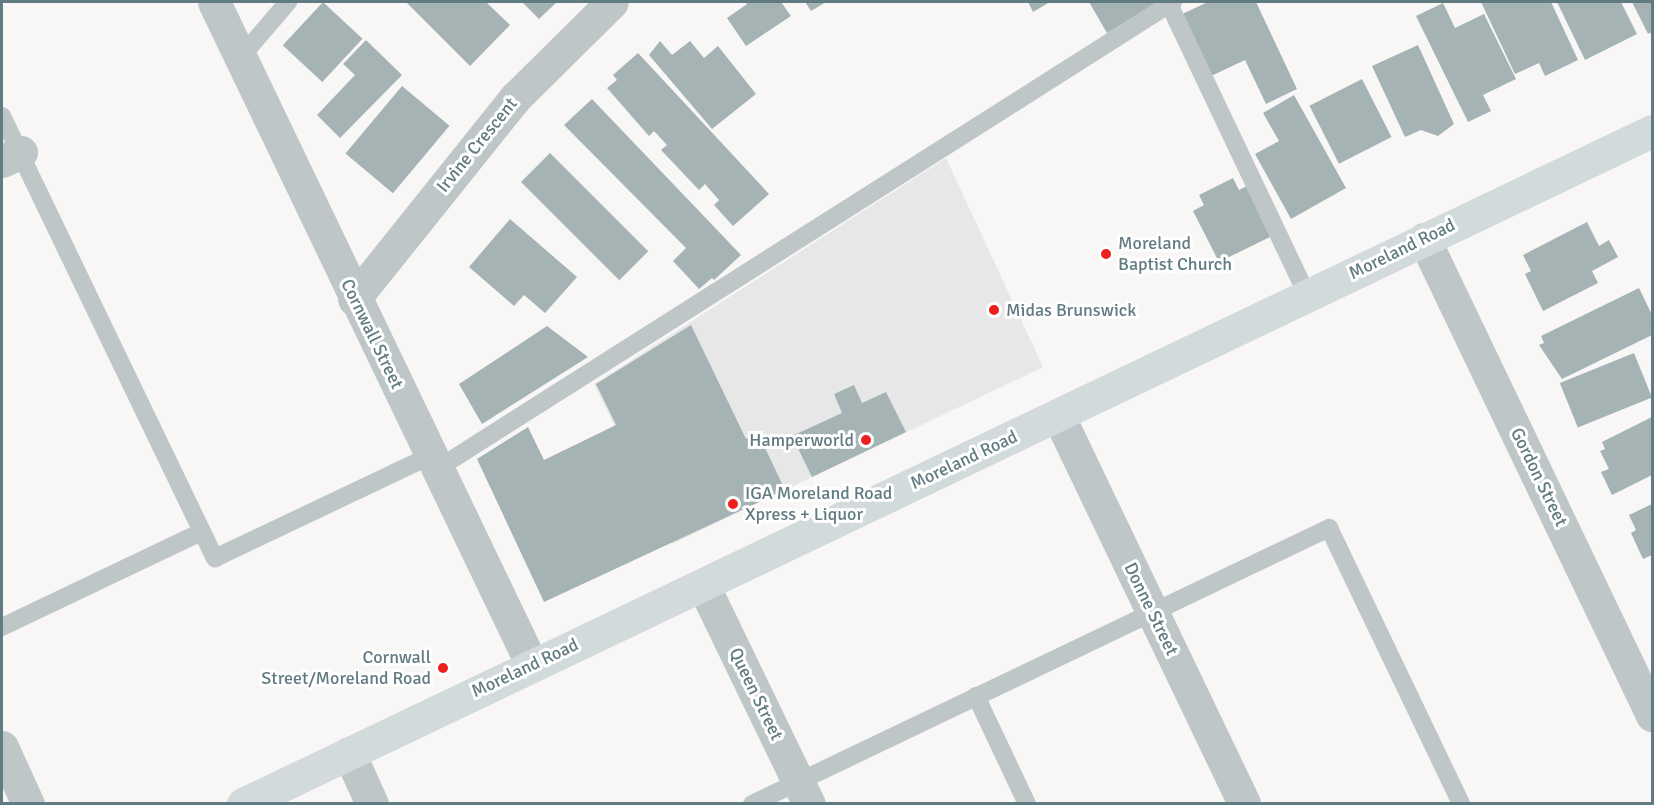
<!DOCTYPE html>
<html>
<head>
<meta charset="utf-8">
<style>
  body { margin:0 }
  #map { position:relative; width:1654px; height:805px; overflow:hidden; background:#f8f7f5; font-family:Signika,sans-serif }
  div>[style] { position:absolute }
  .built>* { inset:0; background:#e6e7e6 }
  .building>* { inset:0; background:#a5b3b5; transform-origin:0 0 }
  .service>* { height:18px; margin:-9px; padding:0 9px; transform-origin:9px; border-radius:9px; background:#bec6c8 }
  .minor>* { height:33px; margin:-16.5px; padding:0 16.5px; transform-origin:16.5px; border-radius:16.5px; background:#bec6c8 }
  .secondary>* { height:33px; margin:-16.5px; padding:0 16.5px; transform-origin:16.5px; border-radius:16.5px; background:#d2dadc }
  .dots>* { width:16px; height:16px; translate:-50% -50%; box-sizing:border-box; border:3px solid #fff; border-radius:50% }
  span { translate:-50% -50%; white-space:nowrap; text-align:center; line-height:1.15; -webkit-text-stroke:6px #fff; paint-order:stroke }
  .street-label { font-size:18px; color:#617b82 }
  .poi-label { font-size:18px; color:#617b82 }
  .left { translate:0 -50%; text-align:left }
  .right { translate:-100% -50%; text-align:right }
  .frame { position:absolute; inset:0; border:3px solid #617b82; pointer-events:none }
</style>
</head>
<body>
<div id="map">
  <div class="built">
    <div style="clip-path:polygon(946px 158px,1043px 367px,672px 544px,594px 384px)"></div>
  </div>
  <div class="building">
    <div style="left:323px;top:2px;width:54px;height:59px;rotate:43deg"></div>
    <div style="clip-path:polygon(406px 2px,486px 2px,510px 25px,470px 66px)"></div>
    <div style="clip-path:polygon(522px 2px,557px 2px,539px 19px)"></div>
    <div style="clip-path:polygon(745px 2px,781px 2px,791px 16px,746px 46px,727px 18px,747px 4px)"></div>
    <div style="clip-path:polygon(805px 2px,826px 2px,811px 11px)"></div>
    <div style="clip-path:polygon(1028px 2px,1050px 2px,1033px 12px)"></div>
    <div style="clip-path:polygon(1089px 2px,1154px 2px,1156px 6px,1107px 33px)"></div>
    <div style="clip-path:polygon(1208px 2px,1256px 2px,1297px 89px,1266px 104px,1245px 60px,1209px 77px,1180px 15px)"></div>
    <div style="clip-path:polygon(1481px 2px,1551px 2px,1578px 60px,1545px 76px,1539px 63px,1515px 74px)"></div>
    <div style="clip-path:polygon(1557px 2px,1621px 2px,1637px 34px,1585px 60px)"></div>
    <div style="clip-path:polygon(1632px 2px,1652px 2px,1652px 32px,1648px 34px)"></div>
    <div style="clip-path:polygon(1443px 3px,1455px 28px,1484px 14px,1516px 79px,1483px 95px,1491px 111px,1468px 122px,1416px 16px)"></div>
    <div style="clip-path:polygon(366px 40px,402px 75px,340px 138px,317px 115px,355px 75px,343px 64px)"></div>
    <div style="clip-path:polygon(660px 41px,672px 55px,690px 41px,704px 58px,718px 46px,756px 94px,712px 129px,649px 55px)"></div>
    <div style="clip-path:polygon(1418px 45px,1454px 124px,1438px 136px,1421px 130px,1405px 137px,1372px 66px)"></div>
    <div style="clip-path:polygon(638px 53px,769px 194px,733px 226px,714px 205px,719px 200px,705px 184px,699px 190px,661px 150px,667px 145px,654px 131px,649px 136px,607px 88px,617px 80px,613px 75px)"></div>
    <div style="left:1362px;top:79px;width:65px;height:59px;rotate:63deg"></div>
    <div style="left:402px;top:86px;width:62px;height:88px;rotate:40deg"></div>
    <div style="clip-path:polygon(1294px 95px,1346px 188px,1291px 219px,1255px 154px,1279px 141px,1263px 113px)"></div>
    <div style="clip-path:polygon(592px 99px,741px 255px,714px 280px,712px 278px,699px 289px,673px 261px,686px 248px,564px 125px)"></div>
    <div style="left:550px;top:153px;width:139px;height:41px;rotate:45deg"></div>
    <div style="clip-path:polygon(1233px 178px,1239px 190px,1247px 186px,1272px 236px,1219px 262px,1193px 211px,1204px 205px,1199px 195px)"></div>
    <div style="clip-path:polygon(510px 219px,577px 277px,545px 313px,524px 295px,514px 306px,469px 267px)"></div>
    <div style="clip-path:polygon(1587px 222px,1599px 246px,1609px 240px,1618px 257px,1592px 271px,1598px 283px,1543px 311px,1525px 274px,1531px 271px,1523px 255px)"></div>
    <div style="clip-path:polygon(1639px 288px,1652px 315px,1652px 335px,1562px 379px,1539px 345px,1544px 343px,1541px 336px)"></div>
    <div style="clip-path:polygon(691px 325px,746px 439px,758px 433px,785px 490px,544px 602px,477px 459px,528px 427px,544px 460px,616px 425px,596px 384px)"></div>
    <div style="clip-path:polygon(547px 326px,588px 357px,482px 424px,459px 384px)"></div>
    <div style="left:1634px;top:353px;width:48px;height:80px;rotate:68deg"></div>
    <div style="clip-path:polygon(854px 385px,862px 403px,886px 392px,906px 432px,812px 477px,792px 436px,842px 413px,834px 394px)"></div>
    <div style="clip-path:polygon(1652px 417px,1652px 475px,1612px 495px,1601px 472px,1609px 469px,1600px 451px,1605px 449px,1602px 442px)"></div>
    <div style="clip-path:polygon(1652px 504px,1652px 555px,1643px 559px,1631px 533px,1636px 530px,1629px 515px)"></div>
  </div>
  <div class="service">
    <div style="left:1168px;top:2px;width:324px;rotate:64.6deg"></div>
    <div style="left:240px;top:58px;width:74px;rotate:-49.4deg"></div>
    <div style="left:2px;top:116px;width:491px;rotate:64.3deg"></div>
    <div style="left:215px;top:558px;width:238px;rotate:-25.4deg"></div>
    <div style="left:437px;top:469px;width:872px;rotate:-32.4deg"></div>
    <div style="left:2px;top:627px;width:221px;rotate:-25.5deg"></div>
    <div style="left:976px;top:696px;width:119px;rotate:64.7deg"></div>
    <div style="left:752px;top:804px;width:640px;rotate:-25.56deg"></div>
    <div style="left:1329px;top:528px;width:306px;rotate:64.4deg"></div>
  </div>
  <div class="minor">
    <div style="left:214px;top:2px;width:735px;rotate:64.38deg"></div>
    <div style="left:2px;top:161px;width:21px;rotate:-25deg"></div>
    <div style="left:1424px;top:239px;width:528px;rotate:64.41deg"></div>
    <div style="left:354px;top:299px;width:258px;rotate:-51.3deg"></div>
    <div style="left:515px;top:98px;width:136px;rotate:-44.7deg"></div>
    <div style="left:1058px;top:415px;width:431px;rotate:64.4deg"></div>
    <div style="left:703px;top:585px;width:243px;rotate:64.2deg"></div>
    <div style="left:2px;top:747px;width:63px;rotate:65.5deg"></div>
    <div style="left:349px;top:753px;width:56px;rotate:65.7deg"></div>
  </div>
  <div class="secondary">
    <div style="left:243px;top:804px;width:1561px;rotate:-25.53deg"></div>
  </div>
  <div class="dots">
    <div style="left:1106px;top:254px;background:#ee1f1f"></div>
    <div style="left:994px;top:310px;background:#ee1f1f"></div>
    <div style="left:866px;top:440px;background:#ee1f1f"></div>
    <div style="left:733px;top:504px;background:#ee1f1f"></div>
    <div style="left:443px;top:668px;background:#ee1f1f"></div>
  </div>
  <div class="street-label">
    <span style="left:477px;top:145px;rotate:-51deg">Irvine Crescent</span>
    <span style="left:1402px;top:249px;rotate:-26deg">Moreland Road</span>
    <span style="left:372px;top:334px;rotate:64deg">Cornwall Street</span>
    <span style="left:964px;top:460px;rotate:-25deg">Moreland Road</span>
    <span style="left:1539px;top:477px;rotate:64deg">Gordon Street</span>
    <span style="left:1151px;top:609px;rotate:64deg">Donne Street</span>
    <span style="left:525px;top:668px;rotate:-25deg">Moreland Road</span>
    <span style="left:756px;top:694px;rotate:64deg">Queen Street</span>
  </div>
  <div class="poi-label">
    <span class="left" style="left:1118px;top:254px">Moreland<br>Baptist Church</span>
    <span class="left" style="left:1006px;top:310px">Midas Brunswick</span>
    <span class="right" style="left:854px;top:440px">Hamperworld</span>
    <span class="left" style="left:745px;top:504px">IGA Moreland Road<br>Xpress + Liquor</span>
    <span class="right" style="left:431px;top:668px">Cornwall<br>Street/Moreland Road</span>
  </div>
  <div class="frame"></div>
</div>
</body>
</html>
